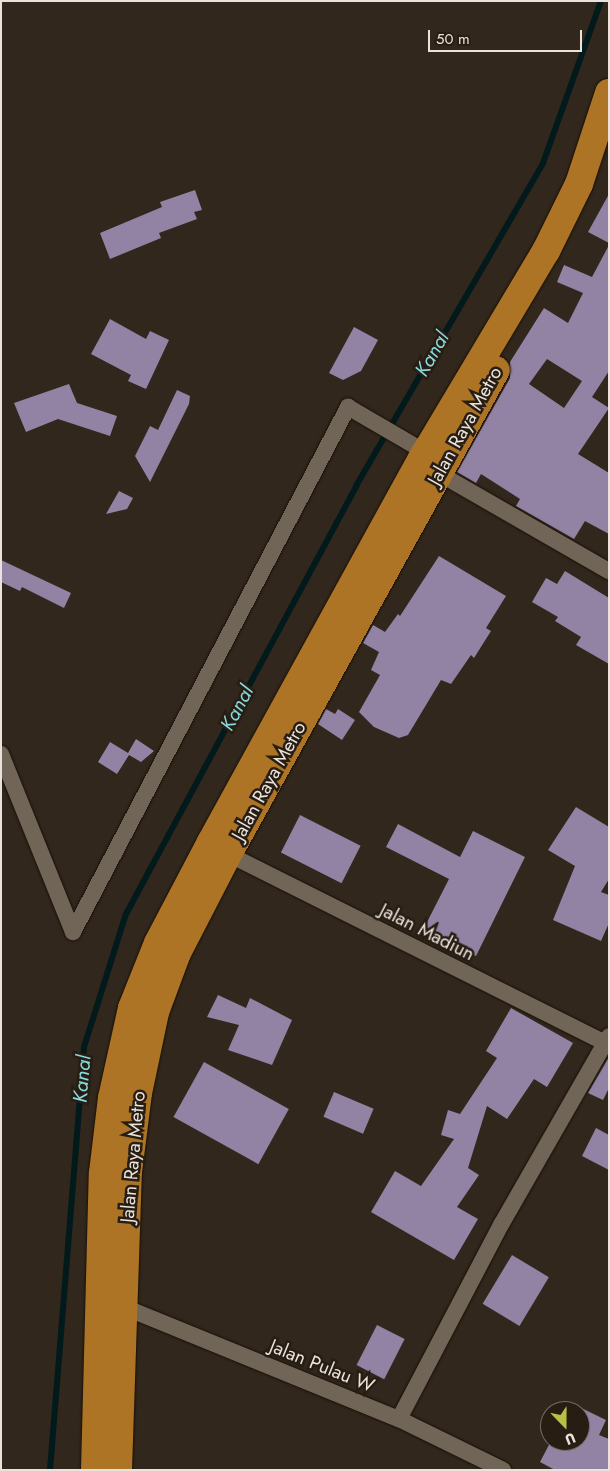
<!DOCTYPE html>
<html>
<head>
<meta charset="utf-8">
<style>
  body { margin:0 }
  #map { position:relative; width:610px; height:1471px; overflow:hidden; background:#31271c; font-family:Jost,sans-serif }
  div>[style] { position:absolute }
  .stream>* { height:6px; margin:-3px; padding:0 3px; transform-origin:3px; border-radius:3px; background:#021a1c }
  .building>* { inset:0; background:#9283a5; transform-origin:0 0 }
  .roads { filter:drop-shadow(0 0 1px #190f06) drop-shadow(0 0 1px #190f06) }
  .street>* { height:16px; margin:-8px; padding:0 8px; transform-origin:8px; border-radius:8px; background:#716558 }
  .highway>* { height:28px; margin:-14px; padding:0 14px; transform-origin:14px; border-radius:14px; background:#ae7425 }
  span { translate:-50% -50%; white-space:nowrap; text-align:center; line-height:1.15; -webkit-text-stroke:5px #271d13; paint-order:stroke }
  .street-label { font-size:19px; color:#eae3dc }
  .water-label { font-size:20px; color:#87dbe0; font-style:italic }
  .frame { position:absolute; inset:0; border:2px solid #eae3dc; pointer-events:none }
  .north { position:absolute; left:540px; top:1401px; width:50px; height:50px; box-sizing:border-box; background:#271d13; border:1px solid #756c63; border-radius:50%; rotate:158deg; font-size:14px; font-weight:700; line-height:20px; text-align:center; color:#eae3dc }
  .north::after { content:''; display:block; margin:auto; width:18px; height:22px; background:#b9c046; clip-path:polygon(50% 0,100% 100%,50% 72%,0 100%) }
  .scale { position:absolute; left:428px; top:30px; width:154px; height:22px; box-sizing:border-box; border:2px solid #eae3dc; border-top:0; padding-left:6px; font-size:15px; line-height:18px; white-space:nowrap; color:#eae3dc; -webkit-text-stroke:4px #271d13; paint-order:stroke }
</style>
</head>
<body>
<div id="map">
  <div class="stream">
    <div style="left:50px;top:1470px;width:424px;rotate:-85.4deg"></div>
    <div style="left:84px;top:1047px;width:139px;rotate:-72.5deg"></div>
    <div style="left:126px;top:914px;width:486px;rotate:-61.7deg"></div>
    <div style="left:356px;top:486px;width:373px;rotate:-59.9deg"></div>
    <div style="left:543px;top:163px;width:172px;rotate:-70.3deg"></div>
  </div>
  <div class="building">
    <div style="clip-path:polygon(195px 190px,202px 210px,194px 212px,197px 219px,159px 233px,161px 238px,110px 259px,100px 233px,162px 207px,160px 202px)"></div>
    <div style="clip-path:polygon(609px 194px,609px 243px,588px 232px)"></div>
    <div style="clip-path:polygon(evenodd,609px 245px,609px 371px,592px 397px,609px 408px,578px 454px,609px 473px,609px 534px,585px 521px,574px 539px,516px 506px,520px 499px,481px 474px,476px 483px,457px 472px,510px 378px,510px 362px,544px 308px,568px 323px,583px 293px,557px 282px,564px 265px,592px 277px,609px 245px,547px 359px,582px 381px,564px 408px,529px 384px,547px 359px)"></div>
    <div style="clip-path:polygon(110px 319px,146px 339px,150px 331px,169px 340px,146px 389px,128px 381px,131px 375px,91px 354px)"></div>
    <div style="clip-path:polygon(354px 327px,378px 340px,361px 371px,343px 380px,329px 373px)"></div>
    <div style="clip-path:polygon(69px 384px,77px 403px,117px 416px,110px 436px,58px 419px,26px 432px,14px 403px)"></div>
    <div style="clip-path:polygon(177px 390px,190px 396px,189px 404px,150px 482px,135px 456px,150px 426px,158px 430px)"></div>
    <div style="clip-path:polygon(119px 491px,133px 498px,127px 509px,106px 514px)"></div>
    <div style="clip-path:polygon(439px 556px,506px 596px,486px 628px,491px 631px,474px 658px,471px 655px,451px 684px,441px 680px,408px 735px,399px 738px,374px 727px,359px 712px,380px 675px,371px 670px,379px 652px,363px 643px,373px 625px,385px 632px,398px 614px,400px 616px)"></div>
    <div style="clip-path:polygon(1px 560px,71px 593px,64px 608px,22px 587px,20px 591px,1px 582px)"></div>
    <div style="clip-path:polygon(565px 571px,609px 598px,609px 664px,576px 645px,581px 637px,555px 621px,558px 617px,532px 602px,546px 578px,557px 584px)"></div>
    <div style="clip-path:polygon(326px 709px,335px 714px,338px 709px,355px 720px,342px 740px,318px 724px)"></div>
    <div style="clip-path:polygon(136px 739px,154px 751px,141px 762px,129px 755px,117px 774px,98px 762px,110px 742px,128px 753px)"></div>
    <div style="clip-path:polygon(576px 807px,609px 827px,609px 879px,601px 892px,609px 895px,609px 923px,601px 941px,553px 920px,575px 866px,548px 850px)"></div>
    <div style="left:300px;top:815px;width:68px;height:42px;rotate:27deg"></div>
    <div style="clip-path:polygon(398px 824px,460px 857px,473px 831px,525px 857px,476px 956px,423px 930px,449px 879px,386px 847px)"></div>
    <div style="clip-path:polygon(218px 995px,246px 1008px,250px 998px,292px 1020px,272px 1065px,228px 1050px,239px 1025px,207px 1017px)"></div>
    <div style="clip-path:polygon(511px 1008px,573px 1043px,547px 1087px,534px 1079px,507px 1119px,487px 1106px,468px 1168px,479px 1175px,457px 1207px,478px 1219px,454px 1260px,371px 1212px,395px 1171px,421px 1186px,454px 1139px,441px 1135px,448px 1110px,460px 1114px,497px 1058px,486px 1051px)"></div>
    <div style="clip-path:polygon(609px 1057px,609px 1088px,603px 1100px,588px 1093px)"></div>
    <div style="left:204px;top:1062px;width:97px;height:63px;rotate:29deg"></div>
    <div style="left:334px;top:1092px;width:43px;height:27px;rotate:23deg"></div>
    <div style="clip-path:polygon(596px 1128px,609px 1135px,609px 1170px,582px 1156px)"></div>
    <div style="left:512px;top:1255px;width:43px;height:57px;rotate:31deg"></div>
    <div style="left:377px;top:1325px;width:31px;height:45px;rotate:27deg"></div>
    <div style="clip-path:polygon(571px 1403px,606px 1420px,599px 1435px,609px 1439px,609px 1470px,555px 1470px,540px 1462px,551px 1441px,580px 1441px,580px 1411px,566px 1411px)"></div>
  </div>
  <div class="roads">
    <div class="street">
      <div style="left:440px;top:474px;width:195px;rotate:29.9deg"></div>
      <div style="left:1px;top:754px;width:192px;rotate:68deg"></div>
      <div style="left:228px;top:854px;width:426px;rotate:26.6deg"></div>
      <div style="left:73px;top:932px;width:593px;rotate:-62.35deg"></div>
      <div style="left:348px;top:407px;width:91px;rotate:30.2deg"></div>
      <div style="left:124px;top:1307px;width:297px;rotate:22.2deg"></div>
      <div style="left:399px;top:1419px;width:116px;rotate:26.1deg"></div>
      <div style="left:399px;top:1419px;width:221px;rotate:-62.3deg"></div>
      <div style="left:502px;top:1223px;width:215px;rotate:-60.2deg"></div>
    </div>
    <div class="highway">
      <div style="left:95px;top:1470px;width:297px;rotate:-88.5deg"></div>
      <div style="left:103px;top:1173px;width:76px;rotate:-83.2deg"></div>
      <div style="left:112px;top:1098px;width:92px;rotate:-77.5deg"></div>
      <div style="left:132px;top:1008px;width:70px;rotate:-68.2deg"></div>
      <div style="left:158px;top:943px;width:114px;rotate:-62.3deg"></div>
      <div style="left:211px;top:842px;width:440px;rotate:-61.2deg"></div>
      <div style="left:423px;top:457px;width:240px;rotate:-59.2deg"></div>
      <div style="left:546px;top:251px;width:75px;rotate:-63.8deg"></div>
      <div style="left:579px;top:184px;width:96px;rotate:-71.8deg"></div>
      <div style="left:118px;top:1470px;width:298px;rotate:-88.1deg"></div>
      <div style="left:128px;top:1172px;width:80px;rotate:-82.8deg"></div>
      <div style="left:138px;top:1093px;width:83px;rotate:-78.1deg"></div>
      <div style="left:155px;top:1012px;width:63px;rotate:-69.6deg"></div>
      <div style="left:177px;top:953px;width:111px;rotate:-62.7deg"></div>
      <div style="left:228px;top:854px;width:553px;rotate:-61.03deg"></div>
    </div>
  </div>
  <div class="street-label">
    <span style="left:465px;top:426px;rotate:-61deg">Jalan Raya Metro</span>
    <span style="left:269px;top:781px;rotate:-61deg">Jalan Raya Metro</span>
    <span style="left:427px;top:932px;rotate:27deg">Jalan Madiun</span>
    <span style="left:133px;top:1157px;rotate:-85deg">Jalan Raya Metro</span>
    <span style="left:322px;top:1366px;rotate:22deg">Jalan Pulau W</span>
  </div>
  <div class="water-label">
    <span style="left:432px;top:354px;rotate:-60deg">Kanal</span>
    <span style="left:237px;top:708px;rotate:-62deg">Kanal</span>
    <span style="left:82px;top:1079px;rotate:-85deg">Kanal</span>
  </div>
  <div class="frame"></div>
  <div class="north">U</div>
  <div class="scale">50 m</div>
</div>
</body>
</html>
